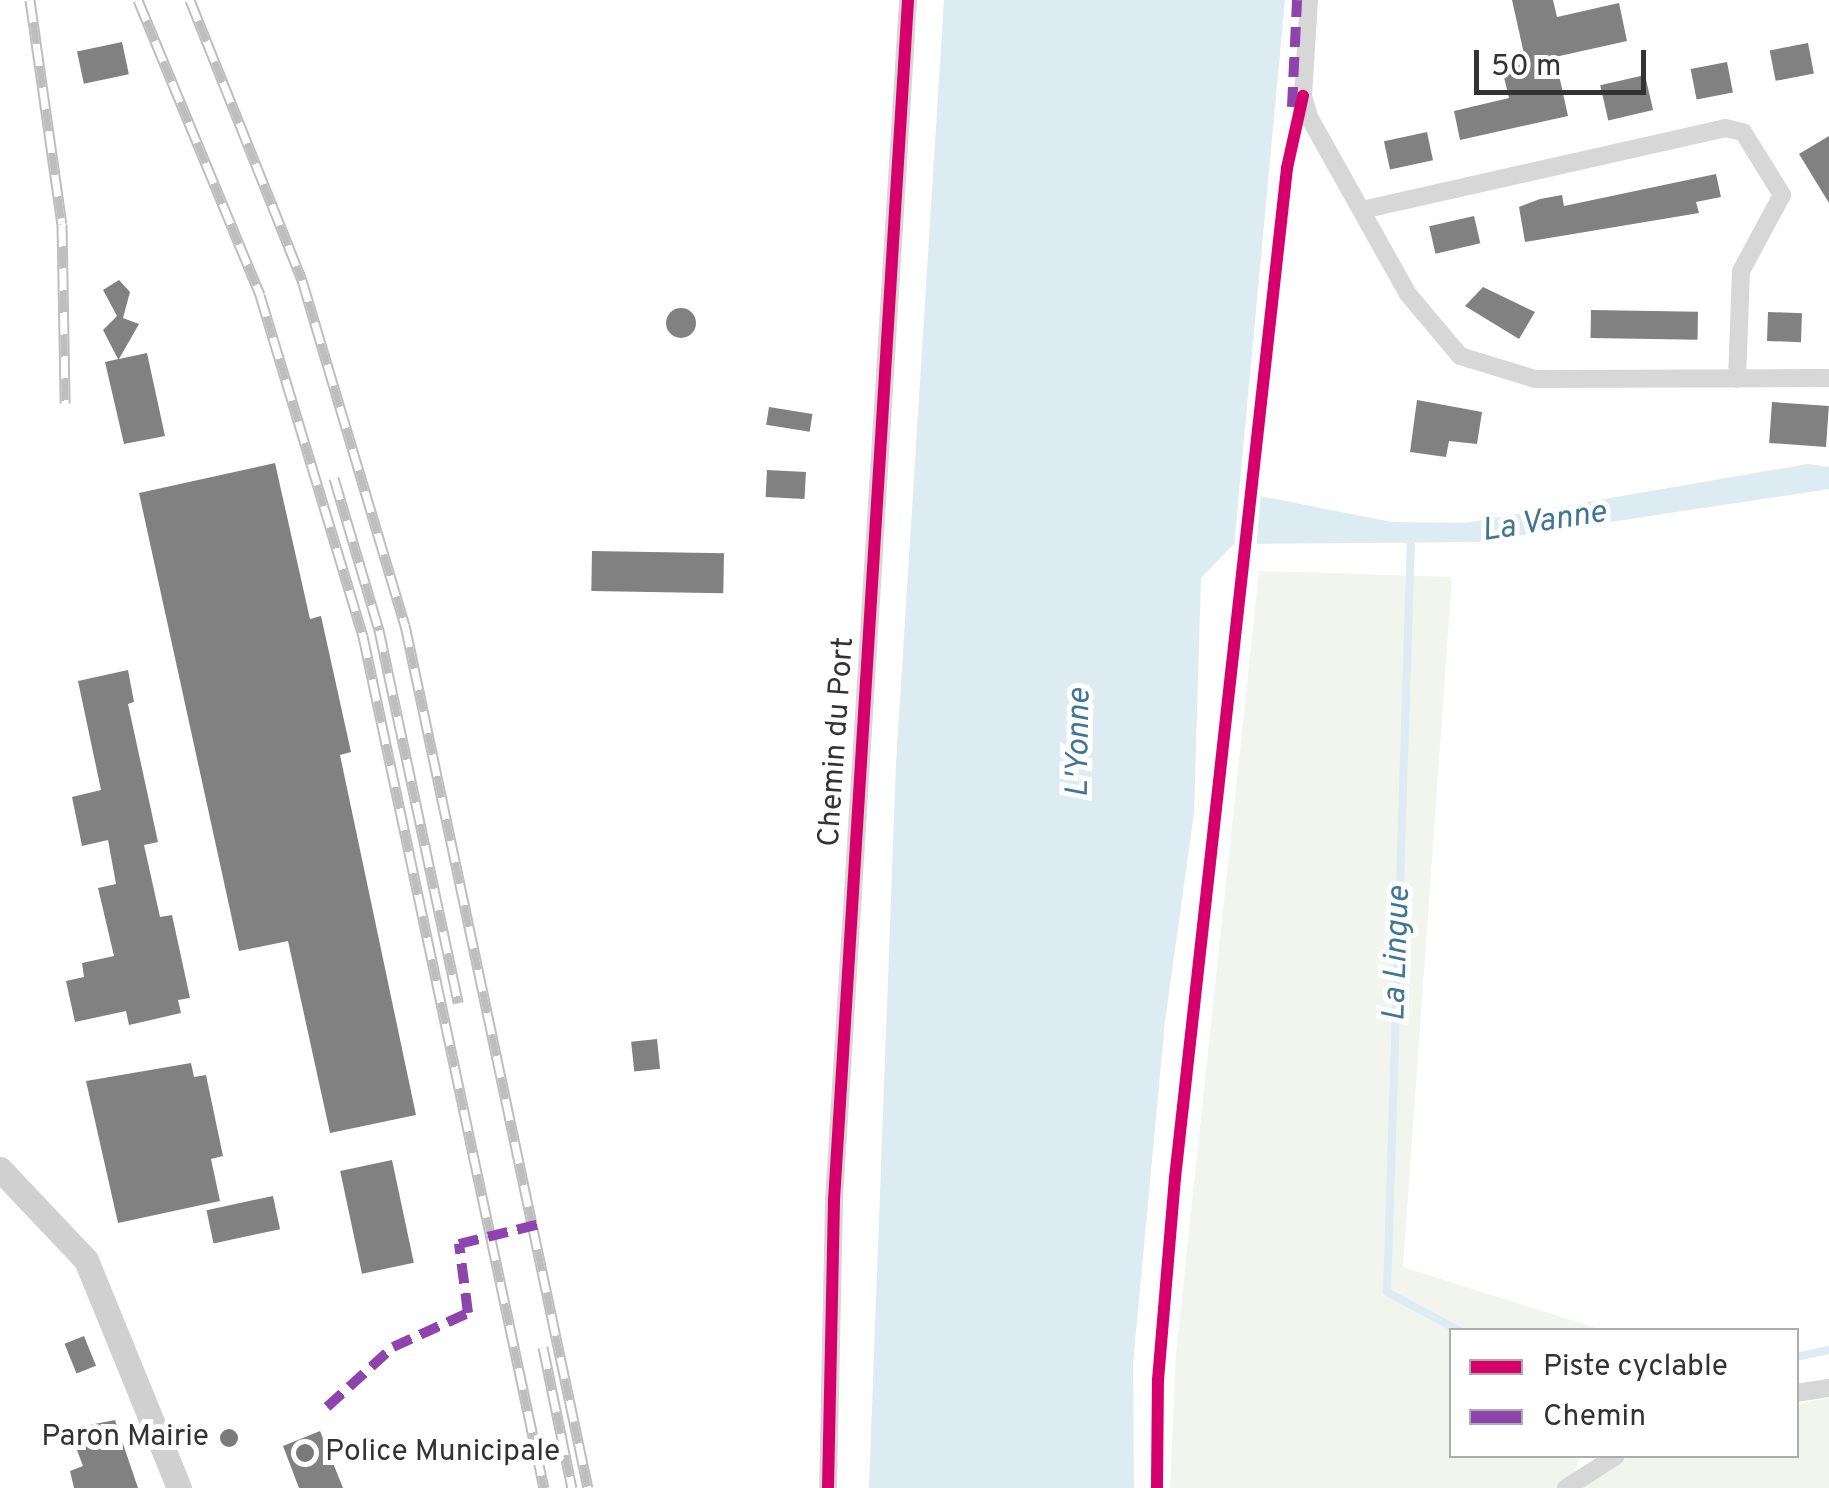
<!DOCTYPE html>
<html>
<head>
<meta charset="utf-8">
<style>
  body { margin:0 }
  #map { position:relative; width:1829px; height:1488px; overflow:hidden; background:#fff; font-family:Overpass,sans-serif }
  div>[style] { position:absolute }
  .green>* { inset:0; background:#f1f5ed }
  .water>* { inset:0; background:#ddebf3 }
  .pier>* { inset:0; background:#fff; transform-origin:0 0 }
  .stream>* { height:8px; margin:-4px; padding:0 4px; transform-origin:4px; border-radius:4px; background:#ddebf3 }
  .building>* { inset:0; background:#818181; transform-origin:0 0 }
  .round { border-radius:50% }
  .street>* { height:18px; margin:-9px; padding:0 9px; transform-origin:9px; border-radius:9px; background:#d7d7d7 }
  .secondary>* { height:25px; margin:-12.5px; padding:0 12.5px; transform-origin:12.5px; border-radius:12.5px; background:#d0d0d0 }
  .rail>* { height:11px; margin-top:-5.5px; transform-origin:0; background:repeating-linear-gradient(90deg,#fff 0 22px,#bebebe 0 44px); box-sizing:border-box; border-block:2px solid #bebebe }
  .quiet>* { height:10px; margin-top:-5px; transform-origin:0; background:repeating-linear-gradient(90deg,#8e44ad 0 20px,transparent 0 30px) }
  .cycleway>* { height:12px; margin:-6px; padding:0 6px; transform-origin:6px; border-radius:6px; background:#d6006c }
  .dots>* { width:28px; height:28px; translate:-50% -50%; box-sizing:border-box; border:5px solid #fff; border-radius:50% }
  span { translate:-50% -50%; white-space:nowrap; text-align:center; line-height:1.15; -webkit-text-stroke:10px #fff; paint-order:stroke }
  .street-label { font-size:30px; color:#333 }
  .poi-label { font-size:30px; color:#333 }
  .right { translate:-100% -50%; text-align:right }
  .left { translate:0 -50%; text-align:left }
  .water-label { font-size:32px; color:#3f7597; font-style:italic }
  .legend { position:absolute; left:1449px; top:1328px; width:350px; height:130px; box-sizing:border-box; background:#fff; border:2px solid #adadad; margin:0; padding:12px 18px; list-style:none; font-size:30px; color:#333 }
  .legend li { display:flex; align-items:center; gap:20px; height:50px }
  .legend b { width:50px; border:2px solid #adadad }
  .scale { position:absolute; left:1474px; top:50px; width:172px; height:45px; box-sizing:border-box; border:5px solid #333; border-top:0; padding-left:12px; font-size:30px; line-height:35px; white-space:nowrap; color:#333; -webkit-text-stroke:8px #fff; paint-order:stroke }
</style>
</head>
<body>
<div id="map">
  <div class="green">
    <div style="clip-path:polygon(1259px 571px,1452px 577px,1403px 1267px,1602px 1330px,1452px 1330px,1452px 1456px,1580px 1456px,1573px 1477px,1557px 1488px,1170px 1488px,1176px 1354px)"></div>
    <div style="clip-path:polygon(1829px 1398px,1829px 1488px,1581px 1488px,1630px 1456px,1796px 1456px,1797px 1404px)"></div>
  </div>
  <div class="water">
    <div style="clip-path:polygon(944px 0,1285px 0,1239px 492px,1392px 522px,1465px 523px,1808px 464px,1829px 467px,1829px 489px,1477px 542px,1234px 544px,1201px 578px,1194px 813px,1165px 1021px,1133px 1364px,1134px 1488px,869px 1488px,896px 764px)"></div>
  </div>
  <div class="pier">
    <div style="left:1239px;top:492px;width:22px;height:58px;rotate:5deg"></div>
  </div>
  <div class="stream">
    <div style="left:1411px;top:538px;width:754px;rotate:91.82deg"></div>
    <div style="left:1387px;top:1292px;width:81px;rotate:28.2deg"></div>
    <div style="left:1796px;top:1357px;width:34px;rotate:-12deg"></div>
  </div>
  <div class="building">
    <div style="clip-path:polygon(1512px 0,1553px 0,1557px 17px,1619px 3px,1627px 41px,1555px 57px,1568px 116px,1460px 140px,1454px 111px,1509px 98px,1502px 69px,1526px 63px)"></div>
    <div style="left:122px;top:42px;width:33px;height:46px;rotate:78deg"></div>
    <div style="left:1808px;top:43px;width:31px;height:39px;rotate:79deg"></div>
    <div style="left:1727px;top:62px;width:31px;height:37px;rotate:79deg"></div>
    <div style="left:1645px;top:75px;width:36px;height:46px;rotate:77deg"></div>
    <div style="left:1427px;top:132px;width:29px;height:44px;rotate:78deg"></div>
    <div style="clip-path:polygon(1829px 136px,1829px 203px,1799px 154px)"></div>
    <div style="clip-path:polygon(1716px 174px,1721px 197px,1696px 202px,1699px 213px,1525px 242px,1519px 207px,1540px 199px,1562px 195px,1564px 206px)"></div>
    <div style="left:1474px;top:216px;width:28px;height:46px;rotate:77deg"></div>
    <div style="clip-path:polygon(119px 280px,130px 292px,123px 318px,139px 324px,119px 359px,147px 353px,165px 436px,124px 444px,105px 362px,118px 359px,103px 330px,117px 316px,103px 290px)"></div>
    <div style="clip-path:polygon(1483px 287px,1535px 312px,1519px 339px,1465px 306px)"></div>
    <div class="round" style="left:666px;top:308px;width:30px;height:30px"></div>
    <div style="left:1591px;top:310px;width:107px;height:28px;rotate:1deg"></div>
    <div style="left:1768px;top:312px;width:34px;height:29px;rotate:2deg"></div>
    <div style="clip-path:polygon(1417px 400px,1482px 412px,1477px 444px,1449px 441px,1446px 457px,1410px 452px)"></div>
    <div style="left:1772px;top:402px;width:57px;height:41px;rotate:4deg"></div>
    <div style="left:769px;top:407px;width:44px;height:18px;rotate:9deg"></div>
    <div style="clip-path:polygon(275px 463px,310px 619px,321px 616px,351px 752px,340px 755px,416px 1115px,330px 1133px,288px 941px,239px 951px,139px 493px)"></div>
    <div style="left:767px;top:470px;width:39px;height:27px;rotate:3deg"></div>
    <div style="left:592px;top:551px;width:132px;height:40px;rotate:1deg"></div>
    <div style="clip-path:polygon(128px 670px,134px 702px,128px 704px,158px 842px,144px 845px,160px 917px,172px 915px,190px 998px,178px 1000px,181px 1013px,129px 1025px,126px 1011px,75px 1022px,66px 981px,84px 977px,82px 963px,114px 956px,98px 888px,116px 884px,108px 840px,82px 846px,72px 797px,101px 790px,78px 681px)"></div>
    <div style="left:657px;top:1039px;width:30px;height:26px;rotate:84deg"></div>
    <div style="clip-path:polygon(191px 1063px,194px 1077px,206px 1075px,223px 1156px,211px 1159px,220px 1201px,118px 1223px,86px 1081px)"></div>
    <div style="left:392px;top:1160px;width:105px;height:53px;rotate:78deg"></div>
    <div style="left:273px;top:1196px;width:34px;height:68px;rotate:78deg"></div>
    <div style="left:84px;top:1336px;width:32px;height:21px;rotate:68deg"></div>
    <div style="clip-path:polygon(115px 1420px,138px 1488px,74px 1488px,70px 1471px,83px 1466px,69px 1429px)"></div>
    <div style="clip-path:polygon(320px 1431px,343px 1488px,299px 1488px,283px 1446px)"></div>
  </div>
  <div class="street">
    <div style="left:1309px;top:0;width:96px;rotate:93.6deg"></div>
    <div style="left:1303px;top:96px;width:22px;rotate:74deg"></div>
    <div style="left:1309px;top:117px;width:203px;rotate:60.8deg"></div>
    <div style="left:1408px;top:294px;width:81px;rotate:50deg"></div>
    <div style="left:1460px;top:356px;width:78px;rotate:17deg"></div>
    <div style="left:1535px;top:379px;width:294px;rotate:-0.2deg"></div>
    <div style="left:1362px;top:210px;width:372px;rotate:-12.7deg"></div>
    <div style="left:1725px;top:128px;width:18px;rotate:13deg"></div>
    <div style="left:1743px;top:132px;width:74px;rotate:58.2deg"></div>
    <div style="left:1782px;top:195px;width:86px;rotate:118.3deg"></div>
    <div style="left:1741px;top:271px;width:108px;rotate:92.1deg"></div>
    <div style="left:1796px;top:1393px;width:33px;rotate:-9deg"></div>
    <div style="left:828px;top:1488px;width:288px;rotate:-88.8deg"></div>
    <div style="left:834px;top:1200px;width:1202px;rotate:-86.47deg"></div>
    <div style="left:1566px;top:1488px;width:59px;rotate:-32.6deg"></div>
  </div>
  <div class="secondary">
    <div style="left:0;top:1169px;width:125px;rotate:46.6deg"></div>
    <div style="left:86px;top:1260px;width:246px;rotate:67.8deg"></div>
  </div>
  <div class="rail">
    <div style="left:30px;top:0;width:226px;rotate:81.9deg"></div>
    <div style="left:62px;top:224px;width:179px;rotate:89deg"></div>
    <div style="left:138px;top:0;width:319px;rotate:67.5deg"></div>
    <div style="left:260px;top:295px;width:356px;rotate:73.2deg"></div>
    <div style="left:363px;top:636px;width:871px;rotate:78.01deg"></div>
    <div style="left:190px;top:0;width:302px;rotate:68.2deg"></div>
    <div style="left:302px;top:280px;width:360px;rotate:73.4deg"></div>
    <div style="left:405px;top:625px;width:882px;rotate:78.03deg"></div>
    <div style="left:334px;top:478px;width:159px;rotate:73.5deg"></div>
    <div style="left:379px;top:630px;width:381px;rotate:78deg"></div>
    <div style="left:543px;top:1347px;width:144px;rotate:78.4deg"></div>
  </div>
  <div class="quiet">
    <div style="left:1292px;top:107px;width:107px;rotate:-87.3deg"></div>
    <div style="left:327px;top:1407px;width:89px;rotate:-42.3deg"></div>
    <div style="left:393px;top:1347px;width:82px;rotate:-24.4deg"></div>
    <div style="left:468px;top:1313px;width:70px;rotate:-97.4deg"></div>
    <div style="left:459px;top:1244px;width:88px;rotate:-13.9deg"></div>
  </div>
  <div class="cycleway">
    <div style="left:828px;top:1488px;width:288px;rotate:-88.8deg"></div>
    <div style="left:834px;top:1200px;width:1202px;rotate:-86.47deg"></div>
    <div style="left:1157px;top:1488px;width:108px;rotate:-89.5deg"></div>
    <div style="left:1158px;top:1380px;width:203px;rotate:-85.2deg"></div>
    <div style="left:1175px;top:1178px;width:1016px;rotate:-83.67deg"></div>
    <div style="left:1287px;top:168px;width:74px;rotate:-77.5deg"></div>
  </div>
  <div class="dots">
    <div style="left:229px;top:1438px;background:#7a7a7a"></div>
    <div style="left:305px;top:1453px;background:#7a7a7a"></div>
  </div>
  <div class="street-label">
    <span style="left:838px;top:742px;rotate:-86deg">Chemin du Port</span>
  </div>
  <div class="poi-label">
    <span class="right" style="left:209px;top:1438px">Paron Mairie</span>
    <span class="left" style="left:325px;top:1453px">Police Municipale</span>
  </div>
  <div class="water-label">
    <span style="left:1544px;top:523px;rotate:-9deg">La Vanne</span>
    <span style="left:1080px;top:743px;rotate:-89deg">L'Yonne</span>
    <span style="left:1398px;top:954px;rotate:-88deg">La Lingue</span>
  </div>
  <ul class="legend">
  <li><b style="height:12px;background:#d6006c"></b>Piste cyclable</li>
  <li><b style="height:12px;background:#8e44ad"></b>Chemin</li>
  </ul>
  <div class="scale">50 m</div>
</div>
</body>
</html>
